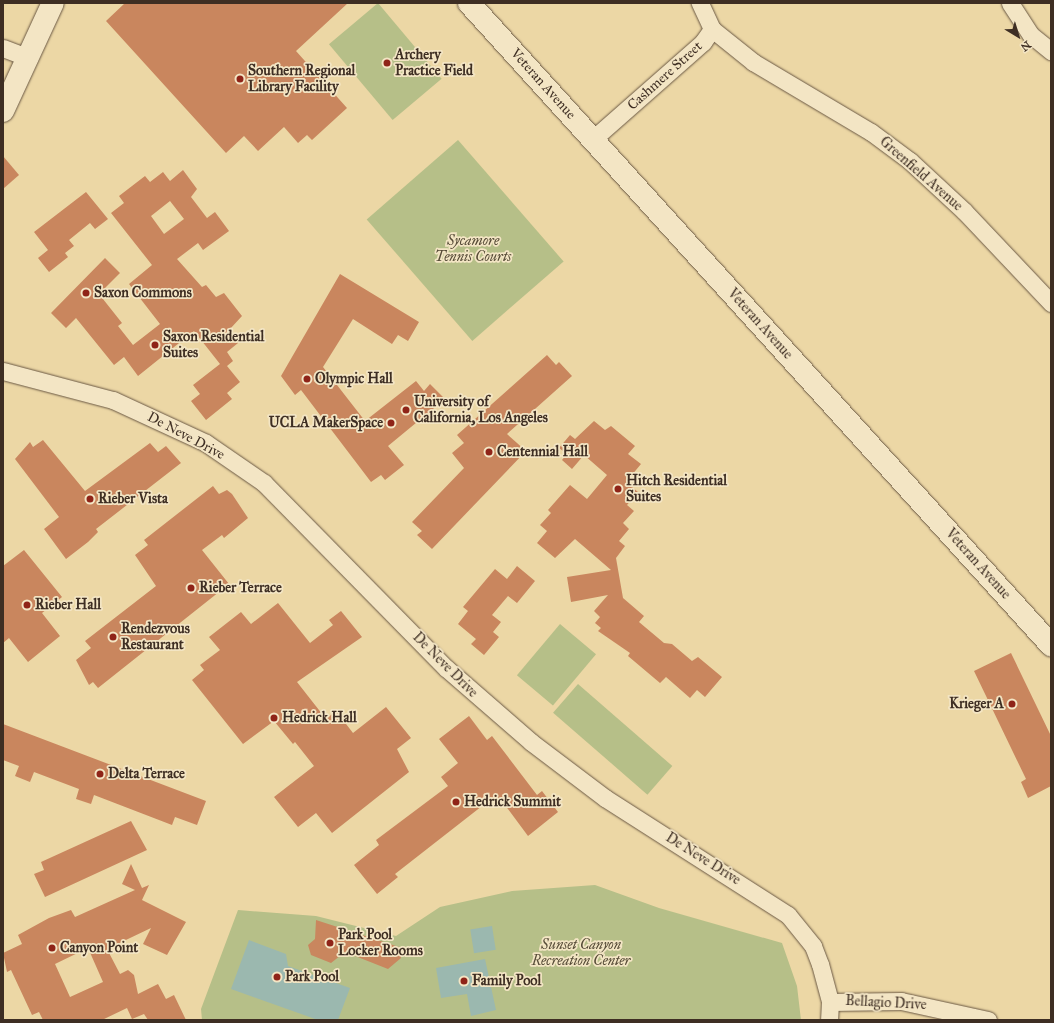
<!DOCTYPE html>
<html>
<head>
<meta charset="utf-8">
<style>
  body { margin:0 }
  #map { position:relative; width:1054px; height:1023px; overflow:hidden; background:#ecd7a5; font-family:"IM FELL Great Primer",serif }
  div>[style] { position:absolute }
  .green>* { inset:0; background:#b6bf88; transform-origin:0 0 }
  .water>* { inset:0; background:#9bb8af; transform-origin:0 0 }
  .building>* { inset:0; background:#c9865e }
  .roads { filter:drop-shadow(0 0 1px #6a5844) drop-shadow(0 0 1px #6a5844) }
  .street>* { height:17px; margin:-8.5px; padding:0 8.5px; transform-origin:8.5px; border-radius:8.5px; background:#f3e5c4 }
  .secondary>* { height:22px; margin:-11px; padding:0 11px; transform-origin:11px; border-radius:11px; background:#f3e5c4 }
  .dots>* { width:11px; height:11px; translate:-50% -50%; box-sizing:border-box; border:2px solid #f3e5c4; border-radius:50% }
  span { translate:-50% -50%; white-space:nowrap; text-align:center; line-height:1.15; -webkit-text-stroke:3.5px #f3e5c4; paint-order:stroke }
  .poi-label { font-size:14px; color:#3e2e23; font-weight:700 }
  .left { translate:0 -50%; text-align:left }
  .right { translate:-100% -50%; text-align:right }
  .street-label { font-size:14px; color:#3e2e23 }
  .park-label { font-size:14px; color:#564b37; font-style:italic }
  .frame { position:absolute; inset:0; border:4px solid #3e2e23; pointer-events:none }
  .north { position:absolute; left:998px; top:16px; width:40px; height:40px; -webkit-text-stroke:3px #f3e5c4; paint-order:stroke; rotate:142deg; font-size:11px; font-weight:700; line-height:16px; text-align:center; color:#3e2e23 }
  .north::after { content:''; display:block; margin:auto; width:14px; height:18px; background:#3e2e23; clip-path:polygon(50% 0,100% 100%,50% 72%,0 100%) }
</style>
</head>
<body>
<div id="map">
  <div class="green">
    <div style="left:378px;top:3px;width:99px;height:64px;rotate:50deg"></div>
    <div style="left:458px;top:140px;width:161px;height:121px;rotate:49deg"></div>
    <div style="left:560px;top:624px;width:47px;height:67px;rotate:40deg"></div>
    <div style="left:578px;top:684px;width:125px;height:38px;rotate:41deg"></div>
    <div style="clip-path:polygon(595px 885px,659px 908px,782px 943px,797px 986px,801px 1020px,202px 1020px,201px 1009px,238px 910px,316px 916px,396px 936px,440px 907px,512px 891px)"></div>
  </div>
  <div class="water">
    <div style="left:492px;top:926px;width:24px;height:22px;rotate:81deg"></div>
    <div style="clip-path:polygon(249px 940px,286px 954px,288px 966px,350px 988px,338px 1020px,318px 1020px,231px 989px)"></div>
    <div style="clip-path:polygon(485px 959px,496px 1010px,471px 1016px,467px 994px,441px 998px,436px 968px)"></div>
  </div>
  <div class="building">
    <div style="clip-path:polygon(125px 3px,348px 3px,296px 51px,347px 108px,312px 140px,307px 135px,298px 143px,284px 127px,258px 151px,244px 136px,226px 153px,106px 21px)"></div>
    <div style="clip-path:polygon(3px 156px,19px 175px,3px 189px)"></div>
    <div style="clip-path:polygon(evenodd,183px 170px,197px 189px,191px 197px,207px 218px,215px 212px,229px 231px,203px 250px,198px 243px,177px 259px,202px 287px,206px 285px,216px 297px,224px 293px,242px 316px,230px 329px,238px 343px,227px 352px,233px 361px,227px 366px,240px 382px,227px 393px,232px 399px,206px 420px,191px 401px,200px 394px,193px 385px,220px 364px,194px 331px,138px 376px,124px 357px,114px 365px,76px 318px,66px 328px,51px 313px,105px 258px,120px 273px,99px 294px,122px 323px,118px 326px,133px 345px,160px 324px,129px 284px,152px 265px,111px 213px,124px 203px,119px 196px,145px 176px,150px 182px,163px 172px,170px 181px,183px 170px,170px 201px,184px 219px,164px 234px,151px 216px,170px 201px)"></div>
    <div style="clip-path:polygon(86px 192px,108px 219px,95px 229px,90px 223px,69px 240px,74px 246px,65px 253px,68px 257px,49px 272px,38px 258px,48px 250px,34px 232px)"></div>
    <div style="clip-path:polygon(340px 274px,419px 322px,408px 341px,398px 335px,392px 344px,353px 319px,323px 367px,365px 421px,416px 381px,424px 391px,430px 384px,445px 399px,388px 446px,404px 465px,385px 480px,381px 475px,371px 482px,301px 390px,295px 395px,281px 376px)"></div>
    <div style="clip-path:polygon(547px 355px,556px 365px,559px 362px,572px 376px,507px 434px,526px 451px,432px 549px,417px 535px,422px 531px,412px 522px,464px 468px,452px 453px,464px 443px,457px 435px)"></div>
    <div style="clip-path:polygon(594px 421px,605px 430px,611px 426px,635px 446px,628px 454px,641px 464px,626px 482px,638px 492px,627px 505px,634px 511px,623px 523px,629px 529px,619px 541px,625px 546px,616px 558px,623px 598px,644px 616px,639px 622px,664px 643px,672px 644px,692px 661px,698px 657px,722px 677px,705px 697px,697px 690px,690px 698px,666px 677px,660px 683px,628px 656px,630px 653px,598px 631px,601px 628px,595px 623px,600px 617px,594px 611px,608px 595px,571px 602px,567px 577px,611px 570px,575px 539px,555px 558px,537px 543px,547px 531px,540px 525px,551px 513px,548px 510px,570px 485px,587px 499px,607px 475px,584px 455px,572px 469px,562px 460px,567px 454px,559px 448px,570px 435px,575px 439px)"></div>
    <div style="clip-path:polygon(43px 440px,85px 491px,150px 443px,158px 452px,166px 446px,181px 463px,96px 529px,98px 532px,88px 542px,66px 559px,44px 529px,59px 517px,15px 459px,30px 442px,33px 447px)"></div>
    <div style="clip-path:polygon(213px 486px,219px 494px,227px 490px,232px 494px,248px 518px,224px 538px,222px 535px,202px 550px,229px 584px,98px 688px,93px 682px,89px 685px,76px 660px,91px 648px,85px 641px,156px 586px,135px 555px,148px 545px,144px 540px)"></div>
    <div style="clip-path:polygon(24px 550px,62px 597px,42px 613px,60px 636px,28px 662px,9px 638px,3px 643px,3px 566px)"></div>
    <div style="clip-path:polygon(517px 566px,535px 581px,517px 603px,508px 596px,492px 615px,501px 622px,493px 632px,499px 637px,484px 655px,471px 644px,476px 639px,458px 624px,468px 611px,463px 607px,495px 569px,507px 579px)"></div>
    <div style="clip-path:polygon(278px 603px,310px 643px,333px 625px,329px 620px,341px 611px,362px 637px,297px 682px,326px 719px,336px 711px,353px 733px,386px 707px,411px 738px,397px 749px,409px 772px,332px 833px,316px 813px,298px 827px,274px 797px,314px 766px,295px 742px,293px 744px,274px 721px,243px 744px,192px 680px,204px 670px,200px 665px,220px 650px,209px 637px,241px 612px,251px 624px)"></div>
    <div style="clip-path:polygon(1011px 653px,1051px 736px,1051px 786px,1028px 798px,1021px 782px,1026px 779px,974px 671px)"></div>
    <div style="clip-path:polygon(469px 716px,487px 740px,492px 736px,537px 795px,542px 791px,558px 812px,528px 836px,502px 801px,496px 806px,491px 799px,395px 874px,398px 877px,377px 894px,354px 865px,379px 845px,376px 840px,448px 786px,441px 777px,458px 763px,439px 739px)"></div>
    <div style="clip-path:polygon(3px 724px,206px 801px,197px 825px,175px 817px,172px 825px,94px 795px,91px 804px,76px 799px,79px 789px,34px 772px,30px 782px,15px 776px,19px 766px,3px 760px)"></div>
    <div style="clip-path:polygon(131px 821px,147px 850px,45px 897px,34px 874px,44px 870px,41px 862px)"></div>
    <div style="clip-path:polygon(evenodd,131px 864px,142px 888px,149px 885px,142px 900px,186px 922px,167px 955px,143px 944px,151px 928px,107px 949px,120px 974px,128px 970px,134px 975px,138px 994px,158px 984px,166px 999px,174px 995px,186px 1020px,148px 1020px,144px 1014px,132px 1019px,127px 1008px,102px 1020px,43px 1020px,39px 1012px,32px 1015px,11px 970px,7px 972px,3px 953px,22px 944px,18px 935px,49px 918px,71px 910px,75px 917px,135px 890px,122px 884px,131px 864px,88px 948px,103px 982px,70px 997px,55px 964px,88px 948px)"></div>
    <div style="clip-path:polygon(316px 920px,399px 947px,401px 958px,388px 969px,345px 952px,331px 963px,311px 955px,308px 945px,315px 939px)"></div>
  </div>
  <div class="roads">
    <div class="street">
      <div style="left:1010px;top:3px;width:38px;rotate:57deg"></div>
      <div style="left:1031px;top:35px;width:26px;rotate:39deg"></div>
      <div style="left:712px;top:29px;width:53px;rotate:38.8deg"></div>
      <div style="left:753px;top:62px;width:137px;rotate:30.7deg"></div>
      <div style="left:871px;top:132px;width:49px;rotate:36.6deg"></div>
      <div style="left:910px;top:161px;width:74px;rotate:42.8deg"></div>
      <div style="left:964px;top:211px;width:127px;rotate:46.6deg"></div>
      <div style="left:3px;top:48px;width:28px;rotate:21deg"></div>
      <div style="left:593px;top:139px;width:147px;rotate:-41.4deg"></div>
      <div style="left:703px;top:42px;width:16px;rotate:-55deg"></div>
      <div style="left:712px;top:29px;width:29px;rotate:-115deg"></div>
      <div style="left:3px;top:371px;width:114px;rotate:14.8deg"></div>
      <div style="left:113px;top:400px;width:102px;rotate:24.8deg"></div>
      <div style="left:206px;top:443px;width:70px;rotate:34.6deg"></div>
      <div style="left:264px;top:483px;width:260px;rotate:45.5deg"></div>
      <div style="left:446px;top:668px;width:113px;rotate:41deg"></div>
      <div style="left:531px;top:742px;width:93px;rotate:37.1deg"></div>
      <div style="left:605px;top:798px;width:217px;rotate:32.6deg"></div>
      <div style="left:788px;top:915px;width:40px;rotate:51deg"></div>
      <div style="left:813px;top:946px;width:19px;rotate:69deg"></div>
      <div style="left:820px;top:964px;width:39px;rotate:75deg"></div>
      <div style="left:830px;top:1002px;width:18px;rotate:93deg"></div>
      <div style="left:830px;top:1002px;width:71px;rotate:-0.8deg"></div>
      <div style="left:901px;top:1001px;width:89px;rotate:12.3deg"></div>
    </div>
    <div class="secondary">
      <div style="left:469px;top:3px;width:867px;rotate:47.81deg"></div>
      <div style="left:3px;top:111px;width:119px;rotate:-65.2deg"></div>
    </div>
  </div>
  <div class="dots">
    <div style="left:387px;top:63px;background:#8f2418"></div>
    <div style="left:240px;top:79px;background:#8f2418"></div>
    <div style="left:86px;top:293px;background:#8f2418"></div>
    <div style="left:155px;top:345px;background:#8f2418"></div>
    <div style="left:307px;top:379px;background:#8f2418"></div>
    <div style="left:406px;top:410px;background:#8f2418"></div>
    <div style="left:391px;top:423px;background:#8f2418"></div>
    <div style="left:489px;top:452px;background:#8f2418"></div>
    <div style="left:618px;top:489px;background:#8f2418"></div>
    <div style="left:90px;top:499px;background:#8f2418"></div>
    <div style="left:191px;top:588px;background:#8f2418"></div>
    <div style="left:27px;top:605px;background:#8f2418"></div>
    <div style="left:113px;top:637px;background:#8f2418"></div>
    <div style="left:1012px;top:704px;background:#8f2418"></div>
    <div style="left:274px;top:718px;background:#8f2418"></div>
    <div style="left:100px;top:774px;background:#8f2418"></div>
    <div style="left:456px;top:802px;background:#8f2418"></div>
    <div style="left:330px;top:943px;background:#8f2418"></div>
    <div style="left:52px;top:948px;background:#8f2418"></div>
    <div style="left:277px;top:977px;background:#8f2418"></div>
    <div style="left:464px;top:981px;background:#8f2418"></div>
  </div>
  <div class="poi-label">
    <span class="left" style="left:395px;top:63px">Archery<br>Practice Field</span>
    <span class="left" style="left:248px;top:79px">Southern Regional<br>Library Facility</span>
    <span class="left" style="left:94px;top:293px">Saxon Commons</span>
    <span class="left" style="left:163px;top:345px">Saxon Residential<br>Suites</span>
    <span class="left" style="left:315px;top:379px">Olympic Hall</span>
    <span class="left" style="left:414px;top:410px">University of<br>California, Los Angeles</span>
    <span class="right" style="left:383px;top:423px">UCLA MakerSpace</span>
    <span class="left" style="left:497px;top:452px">Centennial Hall</span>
    <span class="left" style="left:626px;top:489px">Hitch Residential<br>Suites</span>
    <span class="left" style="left:98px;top:499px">Rieber Vista</span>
    <span class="left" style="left:199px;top:588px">Rieber Terrace</span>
    <span class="left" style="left:35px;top:605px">Rieber Hall</span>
    <span class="left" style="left:121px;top:637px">Rendezvous<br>Restaurant</span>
    <span class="right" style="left:1004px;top:704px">Krieger A</span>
    <span class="left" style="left:282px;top:718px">Hedrick Hall</span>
    <span class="left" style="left:108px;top:774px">Delta Terrace</span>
    <span class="left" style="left:464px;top:802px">Hedrick Summit</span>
    <span class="left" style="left:338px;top:943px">Park Pool<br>Locker Rooms</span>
    <span class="left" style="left:60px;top:948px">Canyon Point</span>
    <span class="left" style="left:285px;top:977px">Park Pool</span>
    <span class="left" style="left:472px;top:981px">Family Pool</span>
  </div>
  <div class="street-label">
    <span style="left:665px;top:76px;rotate:-42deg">Cashmere Street</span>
    <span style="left:543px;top:84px;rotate:48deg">Veteran Avenue</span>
    <span style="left:921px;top:174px;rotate:41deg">Greenfield Avenue</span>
    <span style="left:760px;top:324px;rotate:48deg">Veteran Avenue</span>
    <span style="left:186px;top:436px;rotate:28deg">De Neve Drive</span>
    <span style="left:978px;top:564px;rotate:48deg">Veteran Avenue</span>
    <span style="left:445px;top:665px;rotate:45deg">De Neve Drive</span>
    <span style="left:703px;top:859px;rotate:32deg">De Neve Drive</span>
    <span style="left:886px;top:1003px;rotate:3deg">Bellagio Drive</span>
  </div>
  <div class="park-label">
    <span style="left:473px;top:249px">Sycamore<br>Tennis Courts</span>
    <span style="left:581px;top:953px">Sunset Canyon<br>Recreation Center</span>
  </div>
  <div class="frame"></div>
  <div class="north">N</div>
</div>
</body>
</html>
